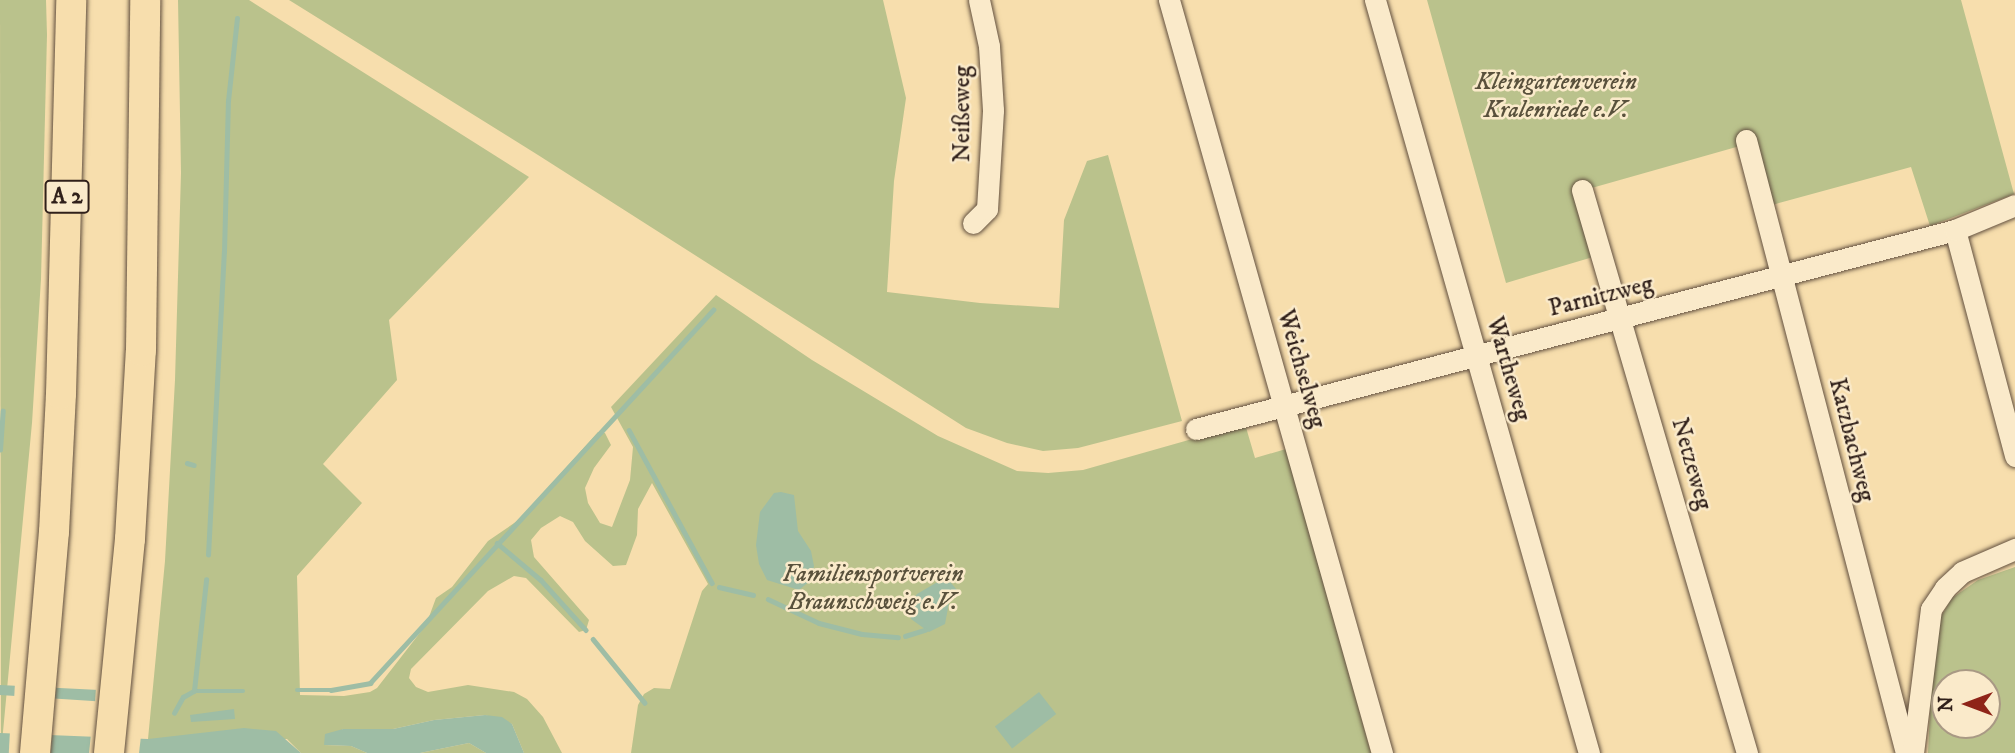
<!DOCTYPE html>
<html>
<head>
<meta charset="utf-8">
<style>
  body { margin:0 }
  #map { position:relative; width:2015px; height:753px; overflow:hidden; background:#f7dead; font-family:"IM FELL DW Pica",serif }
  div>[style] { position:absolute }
  .green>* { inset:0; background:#bac28c }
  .water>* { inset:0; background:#9ebda5; transform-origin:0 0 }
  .pier>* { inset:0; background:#f7dead; transform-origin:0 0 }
  .stream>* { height:4.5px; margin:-2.25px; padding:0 2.25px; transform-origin:2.25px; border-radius:2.25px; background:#9ebda5 }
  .roads { filter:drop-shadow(0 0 2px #62503f) drop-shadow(0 0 2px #62503f) }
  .minor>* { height:21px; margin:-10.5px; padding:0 10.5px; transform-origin:10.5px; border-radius:10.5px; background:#faeaca }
  .highway>* { height:30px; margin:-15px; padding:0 15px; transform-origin:15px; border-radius:15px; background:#f7dead }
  span { translate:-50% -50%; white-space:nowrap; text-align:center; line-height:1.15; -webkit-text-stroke:5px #faeaca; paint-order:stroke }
  .shield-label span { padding:2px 5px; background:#faeaca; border:2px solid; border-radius:5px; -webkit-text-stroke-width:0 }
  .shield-label { font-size:23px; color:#30201a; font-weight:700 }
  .park-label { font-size:24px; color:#59513c; font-style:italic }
  .street-label { font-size:24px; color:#30201a }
  .north { position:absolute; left:1931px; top:669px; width:70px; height:70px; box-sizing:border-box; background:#faeaca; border:2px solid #a99984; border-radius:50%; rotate:270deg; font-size:19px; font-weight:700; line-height:28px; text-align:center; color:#30201a }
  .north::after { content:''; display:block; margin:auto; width:24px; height:32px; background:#8f2418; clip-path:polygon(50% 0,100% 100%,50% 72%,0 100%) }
</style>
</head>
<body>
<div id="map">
  <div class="green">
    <div style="clip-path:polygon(0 0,46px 0,47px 35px,41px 279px,32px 423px,1px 753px)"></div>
    <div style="clip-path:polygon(178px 0,249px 0,529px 177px,389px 320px,397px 380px,323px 464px,362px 503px,297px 576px,300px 695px,344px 696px,370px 692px,377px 688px,426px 625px,436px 598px,452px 587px,488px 541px,520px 519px,598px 432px,605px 433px,611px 445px,594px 468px,585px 488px,588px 503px,600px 523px,612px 527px,630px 480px,633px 447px,611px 407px,716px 295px,812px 360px,938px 436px,1017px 471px,1048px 473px,1083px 470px,1245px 424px,1255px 458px,1286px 449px,1371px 753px,631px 753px,638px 705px,644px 694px,654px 688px,670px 689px,702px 591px,708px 584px,652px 483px,638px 509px,637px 535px,626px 565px,613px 566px,585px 541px,573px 522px,560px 516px,541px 528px,531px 540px,534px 557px,589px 620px,586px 630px,579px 632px,526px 578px,514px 576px,488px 591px,411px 669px,409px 678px,416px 687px,428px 692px,468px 685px,514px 692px,527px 699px,543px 717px,562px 753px,524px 753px,512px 724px,485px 715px,434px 720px,393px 729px,343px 729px,324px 745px,351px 746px,367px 753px,301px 753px,287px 739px,148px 739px,165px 561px,175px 380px,181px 173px)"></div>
    <div style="clip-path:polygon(289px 0,883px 0,906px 98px,894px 181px,887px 292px,980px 303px,1059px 308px,1064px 220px,1087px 161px,1108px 155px,1182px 421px,1078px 448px,1043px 451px,1007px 443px,966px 428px,538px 155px)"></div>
    <div style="clip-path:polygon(1427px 0,1961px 0,2014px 194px,1930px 226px,1911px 167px,1772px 205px,1754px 142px,1574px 193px,1593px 257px,1506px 283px)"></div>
    <div style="clip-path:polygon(evenodd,2015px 567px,2015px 753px,1928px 753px,1934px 628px,1952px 598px,1978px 580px,2015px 567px,1945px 683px,1987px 683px,1987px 725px,1945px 725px,1945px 683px)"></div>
    <div style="clip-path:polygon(469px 743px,486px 753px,420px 753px)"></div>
  </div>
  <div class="water">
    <div style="clip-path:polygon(781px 492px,794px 495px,798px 531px,811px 551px,814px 566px,811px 580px,799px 590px,767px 580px,759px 564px,756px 545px,760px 512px,774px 493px)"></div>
    <div style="clip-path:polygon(946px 577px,957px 590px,949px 603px,945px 624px,929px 632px,911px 619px,908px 606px,917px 594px)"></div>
    <div style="clip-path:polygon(0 685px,139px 692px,139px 704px,0 695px)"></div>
    <div style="left:1039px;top:692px;width:28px;height:56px;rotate:52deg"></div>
    <div style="clip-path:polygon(234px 709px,235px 719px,191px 722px,190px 715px)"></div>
    <div style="clip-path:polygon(485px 715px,502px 717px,512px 724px,524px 753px,486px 753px,469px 743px,420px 753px,367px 753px,351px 746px,324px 745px,325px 734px,343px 729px,393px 729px,434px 720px)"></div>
    <div style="clip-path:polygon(244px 728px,276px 731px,301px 753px,0 753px,0 733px,148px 739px)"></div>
  </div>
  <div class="pier">
    <div style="left:15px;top:682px;width:41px;height:17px;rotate:3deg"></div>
    <div style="clip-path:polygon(96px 686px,140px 689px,143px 691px,142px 704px,139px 707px,95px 704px)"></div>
    <div style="left:10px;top:730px;width:42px;height:23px;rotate:3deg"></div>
    <div style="clip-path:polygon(91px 734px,141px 736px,139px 753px,89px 753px)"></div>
  </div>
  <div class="stream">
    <div style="left:629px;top:430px;width:174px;rotate:61.5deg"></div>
    <div style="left:0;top:450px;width:39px;rotate:-86deg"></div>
    <div style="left:187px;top:463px;width:7px;rotate:16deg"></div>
    <div style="left:497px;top:543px;width:57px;rotate:40.1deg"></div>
    <div style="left:541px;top:580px;width:67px;rotate:48deg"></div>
    <div style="left:208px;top:555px;width:303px;rotate:-87deg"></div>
    <div style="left:224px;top:252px;width:151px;rotate:-88.5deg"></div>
    <div style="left:228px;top:101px;width:83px;rotate:-83.8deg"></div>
    <div style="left:719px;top:587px;width:35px;rotate:13deg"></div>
    <div style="left:768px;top:599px;width:56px;rotate:25.2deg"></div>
    <div style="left:819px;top:623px;width:44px;rotate:14.3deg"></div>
    <div style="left:862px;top:634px;width:36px;rotate:5deg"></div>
    <div style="left:905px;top:636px;width:21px;rotate:-17deg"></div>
    <div style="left:593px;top:639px;width:82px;rotate:50.9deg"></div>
    <div style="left:297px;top:690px;width:34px"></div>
    <div style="left:331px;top:690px;width:40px;rotate:-10deg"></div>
    <div style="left:370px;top:683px;width:507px;rotate:-47.4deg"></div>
    <div style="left:194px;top:691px;width:49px"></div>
    <div style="left:174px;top:713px;width:18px;rotate:-61deg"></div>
    <div style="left:183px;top:697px;width:13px;rotate:-29deg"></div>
    <div style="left:194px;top:691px;width:112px;rotate:-83.8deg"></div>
  </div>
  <div class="roads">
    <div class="minor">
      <div style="left:1169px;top:0;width:783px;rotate:74.21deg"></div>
      <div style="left:1375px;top:0;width:783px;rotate:74.14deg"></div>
      <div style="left:1746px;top:140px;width:634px;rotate:75.37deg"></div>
      <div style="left:1582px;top:190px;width:587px;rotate:73.67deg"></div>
      <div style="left:973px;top:223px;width:20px;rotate:-45deg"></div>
      <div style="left:987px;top:209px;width:99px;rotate:-86.5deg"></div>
      <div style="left:993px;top:110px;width:64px;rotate:-93.6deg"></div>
      <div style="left:989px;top:46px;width:47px;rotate:-102.3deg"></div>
      <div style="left:1955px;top:230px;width:234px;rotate:75.1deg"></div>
      <div style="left:1196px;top:429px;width:785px;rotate:-14.69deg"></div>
      <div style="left:1955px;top:230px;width:65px;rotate:-22.6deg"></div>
      <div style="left:1913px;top:753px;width:145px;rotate:-82.9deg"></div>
      <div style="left:1931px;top:609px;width:25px;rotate:-56deg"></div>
      <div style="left:1945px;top:588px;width:23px;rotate:-43deg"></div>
      <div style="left:1962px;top:572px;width:58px;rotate:-23.5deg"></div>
    </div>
    <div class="highway">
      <div style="left:35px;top:753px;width:222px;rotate:-85.1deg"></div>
      <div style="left:54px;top:532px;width:138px;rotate:-87.1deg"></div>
      <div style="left:61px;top:394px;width:394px;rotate:-88.5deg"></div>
      <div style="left:109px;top:753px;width:215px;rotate:-84.4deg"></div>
      <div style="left:130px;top:539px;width:188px;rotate:-86.7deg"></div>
      <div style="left:141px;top:351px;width:351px;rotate:-89.3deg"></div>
    </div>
  </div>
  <div class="shield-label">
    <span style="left:67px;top:197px">A 2</span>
  </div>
  <div class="park-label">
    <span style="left:1556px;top:97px">Kleingartenverein<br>Kralenriede e.V.</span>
    <span style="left:873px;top:589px">Familiensportverein<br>Braunschweig e.V.</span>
  </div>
  <div class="street-label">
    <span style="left:963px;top:114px;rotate:-90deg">Neißeweg</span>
    <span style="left:1601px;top:297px;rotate:-14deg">Parnitzweg</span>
    <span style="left:1301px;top:369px;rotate:74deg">Weichselweg</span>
    <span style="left:1508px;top:369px;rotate:74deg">Wartheweg</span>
    <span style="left:1851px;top:440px;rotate:76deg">Katzbachweg</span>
    <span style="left:1691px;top:464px;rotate:74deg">Netzeweg</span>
  </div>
  <div class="north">N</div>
</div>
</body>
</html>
